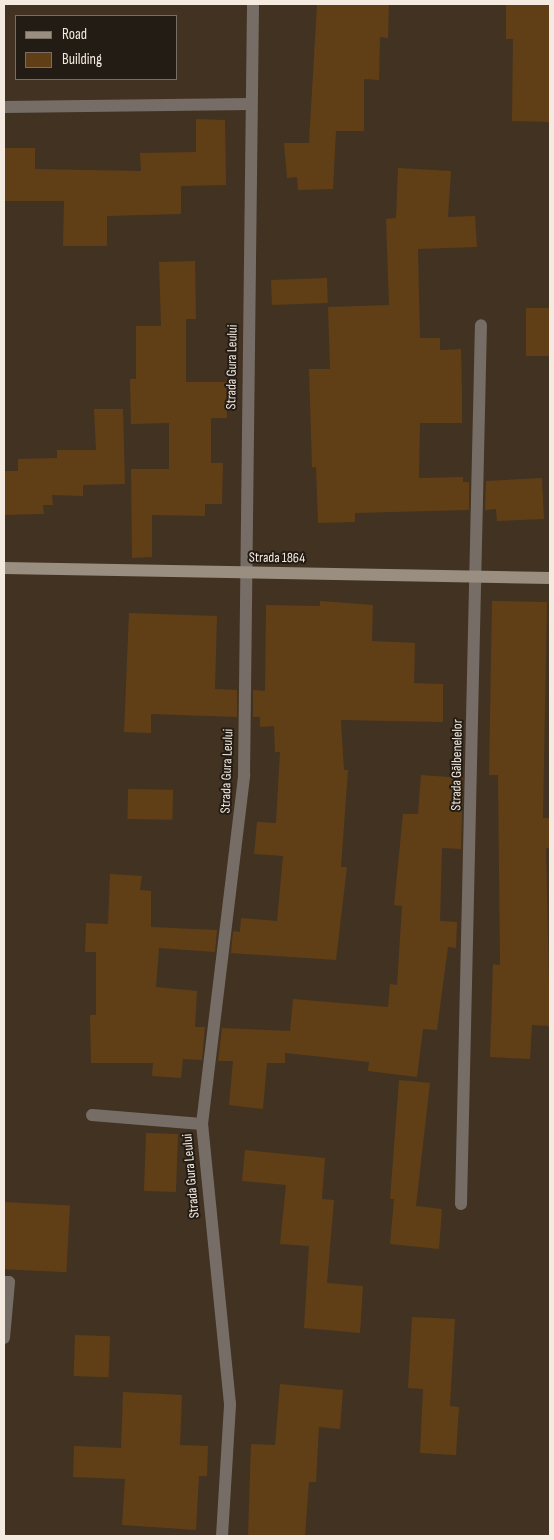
<!DOCTYPE html>
<html>
<head>
<meta charset="utf-8">
<style>
  body { margin:0 }
  #map { position:relative; width:554px; height:1540px; overflow:hidden; background:#423222; font-family:"Sofia Sans Condensed",sans-serif }
  div>[style] { position:absolute }
  .building>* { inset:0; background:#603f16; transform-origin:0 0 }
  .street>* { height:12px; margin:-6px; padding:0 6px; transform-origin:6px; border-radius:6px; background:#766e66 }
  .secondary>* { height:12px; margin:-6px; padding:0 6px; transform-origin:6px; border-radius:6px; background:#9a8e81 }
  span { translate:-50% -50%; white-space:nowrap; text-align:center; line-height:1.15; -webkit-text-stroke:4px #231c14; paint-order:stroke }
  .street-label { font-size:14px; color:#f4eae0 }
  .frame { position:absolute; inset:0; border:5px solid #f4eae0; pointer-events:none }
  .legend { position:absolute; left:15px; top:15px; width:162px; height:65px; box-sizing:border-box; background:#231c14; border:1px solid #776e66; margin:0; padding:6px 9px; list-style:none; font-size:15px; color:#f4eae0 }
  .legend li { display:flex; align-items:center; gap:10px; height:25px }
  .legend b { width:25px; border:1px solid #776e66 }
</style>
</head>
<body>
<div id="map">
  <div class="building">
    <div style="clip-path:polygon(317px 4px,389px 4px,388px 38px,380px 37px,379px 80px,364px 79px,364px 131px,336px 131px,333px 189px,298px 190px,297px 177px,287px 178px,284px 143px,309px 143px)"></div>
    <div style="clip-path:polygon(506px 4px,550px 4px,550px 122px,512px 121px,513px 39px,506px 39px)"></div>
    <div style="clip-path:polygon(196px 119px,225px 120px,226px 185px,181px 186px,181px 214px,107px 216px,107px 246px,63px 246px,64px 201px,4px 201px,4px 148px,35px 148px,35px 169px,141px 171px,140px 153px,196px 152px)"></div>
    <div style="clip-path:polygon(398px 168px,451px 171px,448px 217px,475px 216px,477px 247px,418px 249px,420px 338px,440px 338px,440px 350px,461px 349px,462px 394px,462px 423px,420px 423px,419px 478px,463px 477px,463px 482px,469px 482px,469px 510px,355px 513px,355px 522px,318px 523px,316px 467px,312px 467px,309px 369px,330px 369px,328px 307px,389px 305px,386px 219px,396px 218px)"></div>
    <div style="clip-path:polygon(195px 261px,196px 319px,186px 319px,186px 382px,226px 382px,227px 418px,211px 418px,211px 463px,223px 463px,222px 504px,205px 504px,205px 516px,152px 515px,152px 557px,132px 558px,131px 469px,169px 469px,169px 423px,131px 424px,130px 379px,136px 379px,136px 326px,161px 326px,159px 262px)"></div>
    <div style="left:327px;top:278px;width:25px;height:56px;rotate:88deg"></div>
    <div style="left:526px;top:308px;width:24px;height:48px"></div>
    <div style="clip-path:polygon(94px 409px,123px 409px,125px 484px,83px 485px,83px 496px,52px 495px,53px 505px,43px 505px,44px 514px,4px 515px,4px 471px,18px 471px,18px 459px,57px 458px,57px 450px,96px 450px)"></div>
    <div style="clip-path:polygon(542px 478px,544px 519px,497px 521px,496px 509px,485px 510px,486px 481px)"></div>
    <div style="clip-path:polygon(320px 601px,373px 605px,372px 641px,415px 643px,414px 683px,443px 684px,443px 722px,341px 720px,344px 770px,348px 770px,341px 867px,347px 867px,336px 960px,231px 953px,233px 931px,240px 932px,241px 918px,277px 921px,283px 856px,254px 854px,257px 822px,276px 823px,280px 752px,275px 752px,274px 726px,260px 727px,260px 717px,253px 717px,253px 690px,265px 691px,266px 605px,320px 606px)"></div>
    <div style="clip-path:polygon(492px 601px,547px 602px,543px 818px,550px 818px,550px 848px,546px 848px,550px 1026px,532px 1025px,530px 1059px,490px 1057px,493px 964px,500px 965px,498px 775px,489px 775px)"></div>
    <div style="clip-path:polygon(129px 613px,217px 616px,215px 689px,237px 690px,237px 717px,151px 714px,151px 733px,124px 732px)"></div>
    <div style="clip-path:polygon(421px 775px,463px 778px,461px 849px,442px 848px,440px 921px,457px 922px,456px 948px,448px 947px,437px 1030px,423px 1029px,417px 1077px,368px 1071px,369px 1062px,285px 1053px,285px 1063px,267px 1063px,263px 1109px,229px 1105px,233px 1061px,218px 1061px,222px 1028px,290px 1031px,293px 999px,388px 1007px,390px 984px,397px 985px,402px 906px,394px 905px,403px 814px,418px 814px)"></div>
    <div style="left:128px;top:789px;width:45px;height:30px;rotate:1deg"></div>
    <div style="clip-path:polygon(110px 874px,142px 876px,140px 890px,151px 891px,151px 927px,217px 930px,215px 952px,159px 948px,156px 987px,197px 991px,195px 1027px,205px 1027px,202px 1060px,183px 1059px,181px 1078px,152px 1076px,153px 1063px,91px 1063px,90px 1015px,96px 1015px,96px 952px,85px 952px,86px 923px,108px 924px)"></div>
    <div style="clip-path:polygon(399px 1080px,430px 1083px,416px 1206px,442px 1209px,439px 1249px,390px 1244px,394px 1199px,390px 1199px)"></div>
    <div style="left:146px;top:1133px;width:32px;height:58px;rotate:2deg"></div>
    <div style="clip-path:polygon(245px 1150px,325px 1158px,322px 1199px,334px 1200px,327px 1283px,363px 1286px,360px 1333px,304px 1328px,309px 1246px,280px 1244px,286px 1185px,242px 1181px)"></div>
    <div style="left:4px;top:1202px;width:66px;height:67px;rotate:3deg"></div>
    <div style="clip-path:polygon(412px 1317px,455px 1319px,450px 1406px,459px 1407px,456px 1455px,420px 1453px,423px 1389px,408px 1388px)"></div>
    <div style="left:75px;top:1335px;width:35px;height:41px;rotate:2deg"></div>
    <div style="clip-path:polygon(280px 1384px,343px 1390px,340px 1429px,319px 1427px,316px 1482px,309px 1482px,305px 1536px,248px 1536px,251px 1444px,275px 1445px)"></div>
    <div style="clip-path:polygon(123px 1392px,182px 1395px,180px 1445px,208px 1446px,207px 1476px,199px 1476px,196px 1530px,122px 1525px,125px 1479px,73px 1477px,74px 1446px,121px 1448px)"></div>
  </div>
  <div class="street">
    <div style="left:4px;top:107px;width:247px;rotate:-0.7deg"></div>
    <div style="left:92px;top:1115px;width:110px;rotate:4.7deg"></div>
    <div style="left:461px;top:1204px;width:879px;rotate:-88.7deg"></div>
    <div style="left:4px;top:1282px;width:5px"></div>
    <div style="left:9px;top:1282px;width:56px;rotate:95.1deg"></div>
    <div style="left:222px;top:1536px;width:132px;rotate:-86.5deg"></div>
    <div style="left:230px;top:1404px;width:281px;rotate:-95.7deg"></div>
    <div style="left:202px;top:1124px;width:352px;rotate:-83.1deg"></div>
    <div style="left:244px;top:775px;width:771px;rotate:-89.33deg"></div>
  </div>
  <div class="secondary">
    <div style="left:4px;top:568px;width:546px;rotate:1.05deg"></div>
  </div>
  <div class="street-label">
    <span style="left:232px;top:367px;rotate:-89deg">Strada Gura Leului</span>
    <span style="left:277px;top:558px;rotate:1deg">Strada 1864</span>
    <span style="left:457px;top:765px;rotate:-89deg">Strada Gălbenelelor</span>
    <span style="left:227px;top:771px;rotate:-88deg">Strada Gura Leului</span>
    <span style="left:191px;top:1176px;rotate:-95deg">Strada Gura Leului</span>
  </div>
  <div class="frame"></div>
  <ul class="legend">
  <li><b style="height:6px;background:#9a8e81"></b>Road</li>
  <li><b style="height:14px;background:#603f16"></b>Building</li>
  </ul>
</div>
</body>
</html>
